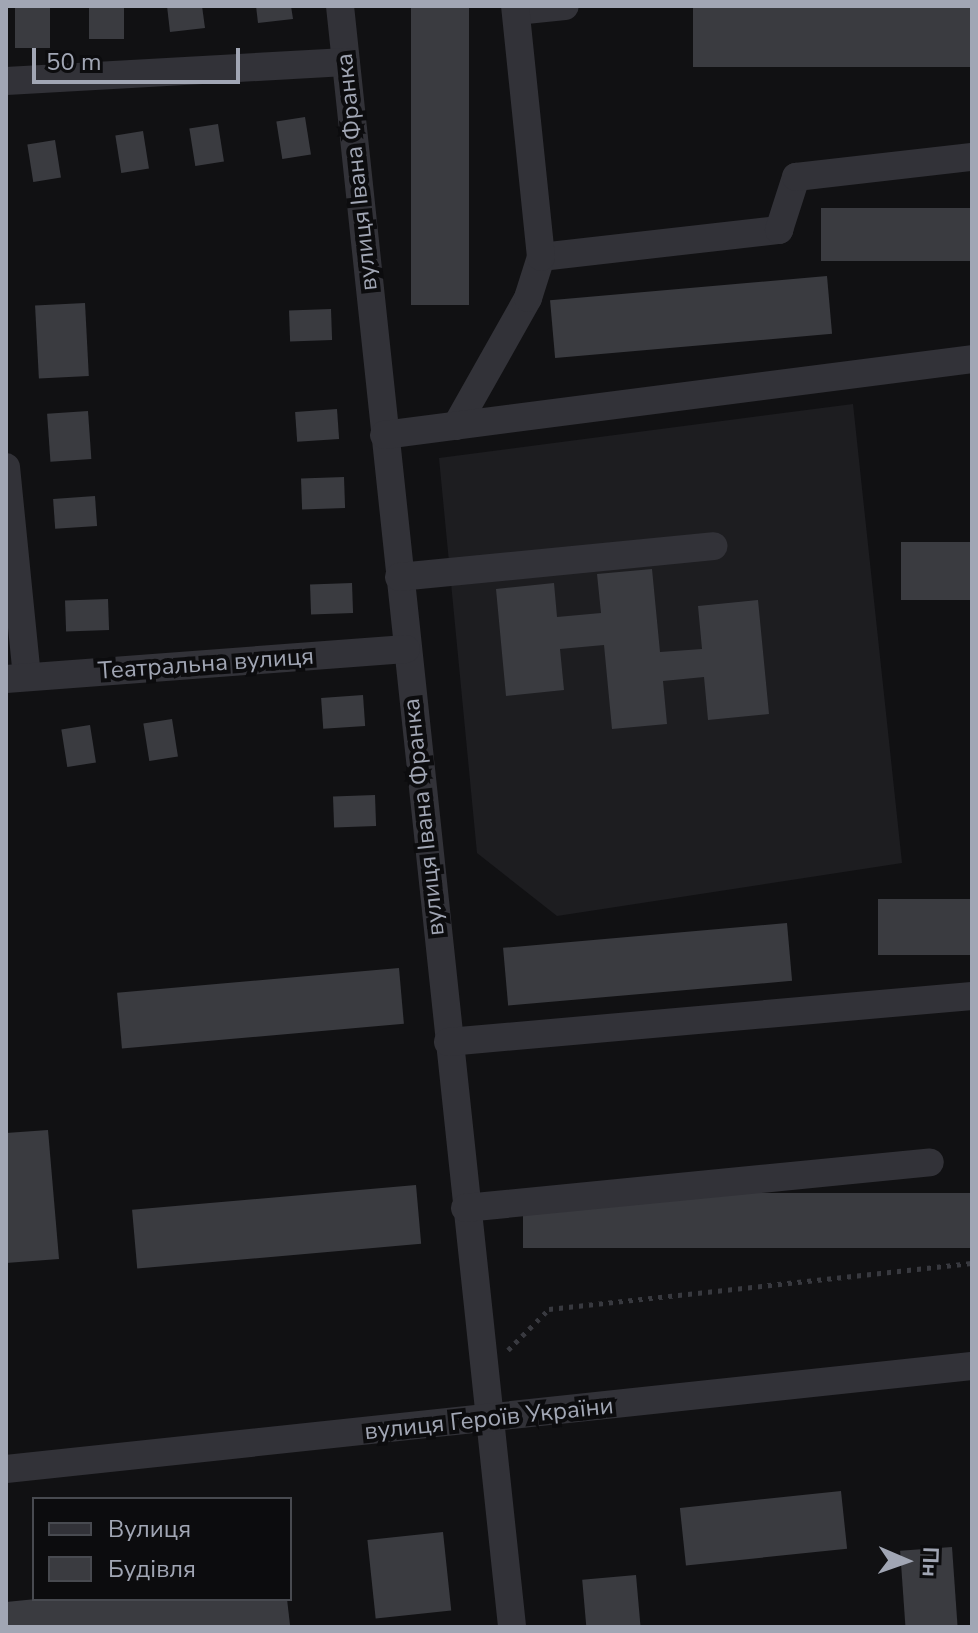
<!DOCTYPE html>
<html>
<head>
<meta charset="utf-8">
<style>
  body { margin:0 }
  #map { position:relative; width:978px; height:1633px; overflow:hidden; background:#111113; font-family:"Nunito Sans",sans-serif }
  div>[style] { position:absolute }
  .built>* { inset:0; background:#1d1d20 }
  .building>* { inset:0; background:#3a3b40; transform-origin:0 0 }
  .path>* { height:5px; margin-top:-2.5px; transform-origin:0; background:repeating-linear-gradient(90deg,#38393f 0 4px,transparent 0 10px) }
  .minor>* { height:28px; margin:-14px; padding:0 14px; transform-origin:14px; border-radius:14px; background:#323238 }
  span { translate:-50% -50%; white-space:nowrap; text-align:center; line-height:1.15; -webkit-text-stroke:8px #0c0c0e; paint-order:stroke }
  .street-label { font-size:24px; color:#a1a6b4 }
  .frame { position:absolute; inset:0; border:8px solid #a1a6b4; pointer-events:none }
  .legend { position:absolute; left:32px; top:1497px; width:260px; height:104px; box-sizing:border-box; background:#0c0c0e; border:2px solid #484a50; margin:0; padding:10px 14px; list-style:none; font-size:24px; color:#a1a6b4 }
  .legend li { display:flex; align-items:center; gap:16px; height:40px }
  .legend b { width:40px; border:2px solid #484a50 }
  .north { position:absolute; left:866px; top:1521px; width:80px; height:80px; -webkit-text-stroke:6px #0c0c0e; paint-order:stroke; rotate:92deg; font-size:22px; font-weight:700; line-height:32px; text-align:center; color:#a1a6b4 }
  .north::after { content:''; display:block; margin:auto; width:28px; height:36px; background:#a1a6b4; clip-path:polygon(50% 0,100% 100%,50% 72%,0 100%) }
  .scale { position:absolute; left:32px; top:48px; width:208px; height:36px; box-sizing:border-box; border:4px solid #a1a6b4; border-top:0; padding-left:10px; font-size:24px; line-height:28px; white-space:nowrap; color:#a1a6b4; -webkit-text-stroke:6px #0c0c0e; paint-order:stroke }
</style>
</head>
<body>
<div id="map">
  <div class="built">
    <div style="clip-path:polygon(853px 404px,902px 863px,557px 916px,477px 853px,439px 458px)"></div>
  </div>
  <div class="building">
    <div style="left:15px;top:6px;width:35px;height:42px"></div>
    <div style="left:89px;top:6px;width:35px;height:33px"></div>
    <div style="clip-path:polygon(167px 6px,202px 6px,205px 28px,170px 32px)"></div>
    <div style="clip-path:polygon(256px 6px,291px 6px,293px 19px,258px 23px)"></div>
    <div style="left:411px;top:6px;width:58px;height:299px"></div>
    <div style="left:972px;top:8px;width:59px;height:279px;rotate:90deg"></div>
    <div style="left:305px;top:117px;width:38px;height:29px;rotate:81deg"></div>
    <div style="left:218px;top:124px;width:38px;height:29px;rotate:81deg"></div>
    <div style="left:143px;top:131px;width:38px;height:28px;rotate:81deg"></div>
    <div style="left:55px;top:140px;width:38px;height:28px;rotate:81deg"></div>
    <div style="left:972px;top:208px;width:53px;height:151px;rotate:90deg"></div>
    <div style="left:827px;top:276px;width:58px;height:278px;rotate:85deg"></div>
    <div style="left:85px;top:303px;width:73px;height:50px;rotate:87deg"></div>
    <div style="left:331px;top:309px;width:31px;height:42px;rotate:88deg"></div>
    <div style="left:337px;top:409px;width:30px;height:42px;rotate:86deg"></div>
    <div style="left:88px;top:411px;width:48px;height:41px;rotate:86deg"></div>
    <div style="left:344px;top:477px;width:31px;height:43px;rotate:88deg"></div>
    <div style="left:95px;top:496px;width:30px;height:42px;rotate:86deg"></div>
    <div style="left:972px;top:542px;width:58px;height:71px;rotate:90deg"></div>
    <div style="clip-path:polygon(652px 569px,660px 652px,702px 649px,698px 606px,758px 600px,769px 714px,708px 720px,704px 677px,663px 681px,667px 724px,612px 729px,604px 645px,560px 649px,564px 690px,506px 696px,496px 589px,554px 583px,557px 617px,601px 613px,597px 574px)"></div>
    <div style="left:352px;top:583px;width:30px;height:42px;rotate:88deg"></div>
    <div style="left:108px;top:599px;width:31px;height:43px;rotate:88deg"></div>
    <div style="left:363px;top:695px;width:31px;height:42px;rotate:86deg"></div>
    <div style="left:172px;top:719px;width:38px;height:29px;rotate:81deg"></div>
    <div style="left:90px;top:725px;width:38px;height:29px;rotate:81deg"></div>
    <div style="left:375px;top:795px;width:31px;height:42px;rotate:88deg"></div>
    <div style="left:972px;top:899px;width:56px;height:94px;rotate:90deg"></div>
    <div style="left:787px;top:923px;width:58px;height:285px;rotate:85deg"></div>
    <div style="left:399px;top:968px;width:56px;height:283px;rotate:85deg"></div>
    <div style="clip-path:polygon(48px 1130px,59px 1259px,6px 1263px,6px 1133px)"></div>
    <div style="left:416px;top:1185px;width:59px;height:285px;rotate:85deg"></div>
    <div style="left:972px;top:1193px;width:55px;height:449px;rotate:90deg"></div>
    <div style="left:841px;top:1491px;width:58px;height:162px;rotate:84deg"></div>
    <div style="left:443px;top:1532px;width:79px;height:76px;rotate:84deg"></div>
    <div style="left:952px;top:1547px;width:80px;height:52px;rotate:86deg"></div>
    <div style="left:636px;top:1575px;width:52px;height:54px;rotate:85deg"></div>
    <div style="clip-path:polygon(36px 1599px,287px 1599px,290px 1625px,6px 1627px,6px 1602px)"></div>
  </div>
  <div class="path">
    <div style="left:508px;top:1350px;width:58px;rotate:-45deg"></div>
    <div style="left:549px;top:1309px;width:425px;rotate:-6.2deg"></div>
  </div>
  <div class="minor">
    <div style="left:340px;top:6px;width:1630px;rotate:83.94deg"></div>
    <div style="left:516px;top:11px;width:49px;rotate:-5.8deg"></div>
    <div style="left:6px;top:81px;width:340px;rotate:-3.2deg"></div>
    <div style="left:541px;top:257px;width:240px;rotate:-6.5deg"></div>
    <div style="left:779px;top:230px;width:56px;rotate:-72.2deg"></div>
    <div style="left:796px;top:177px;width:177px;rotate:-6.5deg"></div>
    <div style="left:456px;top:426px;width:147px;rotate:-60.6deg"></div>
    <div style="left:528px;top:298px;width:43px;rotate:-72.4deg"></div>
    <div style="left:541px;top:257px;width:252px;rotate:-95.9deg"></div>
    <div style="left:384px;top:435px;width:593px;rotate:-7.36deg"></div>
    <div style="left:6px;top:467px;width:211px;rotate:84.3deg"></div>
    <div style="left:399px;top:577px;width:316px;rotate:-5.6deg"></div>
    <div style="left:6px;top:679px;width:401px;rotate:-4.3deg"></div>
    <div style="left:448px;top:1042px;width:526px;rotate:-5.02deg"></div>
    <div style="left:465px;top:1208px;width:467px;rotate:-5.6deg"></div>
    <div style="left:6px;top:1469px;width:971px;rotate:-6.09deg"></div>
  </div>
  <div class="street-label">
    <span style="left:357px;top:172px;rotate:-96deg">вулиця Івана Франка</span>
    <span style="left:206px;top:664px;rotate:-4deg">Театральна вулиця</span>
    <span style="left:424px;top:817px;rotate:-96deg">вулиця Івана Франка</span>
    <span style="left:489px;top:1419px;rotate:-6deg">вулиця Героїв України</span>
  </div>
  <div class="frame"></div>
  <ul class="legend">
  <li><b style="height:10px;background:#323238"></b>Вулиця</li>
  <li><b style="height:22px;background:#3a3b40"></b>Будівля</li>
  </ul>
  <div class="north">Пн</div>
  <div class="scale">50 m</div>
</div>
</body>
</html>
